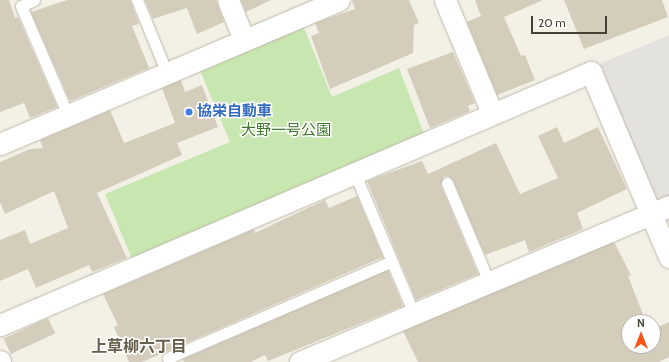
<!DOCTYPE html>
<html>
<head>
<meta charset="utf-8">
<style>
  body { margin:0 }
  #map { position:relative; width:669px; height:362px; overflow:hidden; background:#f3f0e6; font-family:Cabin,"Noto Sans JP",sans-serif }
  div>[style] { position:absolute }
  .green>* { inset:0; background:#c8e6af }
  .parking>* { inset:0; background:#e4e2de }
  .building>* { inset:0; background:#d4cdbc; transform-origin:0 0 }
  .roads { filter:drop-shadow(0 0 1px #beb9a9) drop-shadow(0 0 1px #beb9a9) }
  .lane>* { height:11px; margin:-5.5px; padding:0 5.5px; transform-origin:5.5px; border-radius:5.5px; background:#fff }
  .street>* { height:21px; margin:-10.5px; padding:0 10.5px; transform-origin:10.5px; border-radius:10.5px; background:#fff }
  .dots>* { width:11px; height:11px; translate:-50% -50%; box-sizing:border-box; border:2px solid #fff; border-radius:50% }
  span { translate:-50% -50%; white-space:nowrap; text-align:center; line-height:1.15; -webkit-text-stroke:3px #fff; paint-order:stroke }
  .shop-label { font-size:15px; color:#366cbe; font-weight:700 }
  .left { translate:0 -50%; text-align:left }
  .park-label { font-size:15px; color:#3f762a }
  .neighbourhood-label { font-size:16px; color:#68604d; font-weight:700 }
  .north { position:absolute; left:621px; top:314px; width:40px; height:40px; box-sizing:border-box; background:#fff; border:1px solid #b5b3ae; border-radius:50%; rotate:0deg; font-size:11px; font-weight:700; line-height:16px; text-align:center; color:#454135 }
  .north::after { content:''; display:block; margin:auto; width:14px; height:18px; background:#f6521a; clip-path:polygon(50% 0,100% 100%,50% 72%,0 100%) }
  .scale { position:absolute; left:531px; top:16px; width:76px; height:18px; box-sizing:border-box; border:2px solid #454135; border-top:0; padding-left:5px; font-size:12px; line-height:14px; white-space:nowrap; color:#454135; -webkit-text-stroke:3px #fff; paint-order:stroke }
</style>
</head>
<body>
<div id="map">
  <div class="green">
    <div style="clip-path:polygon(303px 25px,332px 97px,399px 68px,424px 134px,132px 259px,105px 194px,230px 142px,199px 68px)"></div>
  </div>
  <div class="parking">
    <div style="clip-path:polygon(669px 35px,669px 196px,655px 202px,597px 65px)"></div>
  </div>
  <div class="building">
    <div style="clip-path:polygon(0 0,9px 0,15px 18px,18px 17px,57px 107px,30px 118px,24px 103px,0 112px)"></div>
    <div style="clip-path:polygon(67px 0,130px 0,139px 24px,132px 26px,149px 68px,70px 101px,31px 12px)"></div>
    <div style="clip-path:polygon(145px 0,216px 0,224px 22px,197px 34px,187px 8px,153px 19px)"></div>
    <div style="clip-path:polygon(241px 0,271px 0,246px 12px)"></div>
    <div style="clip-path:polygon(352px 0,409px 0,419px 23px,414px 25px,413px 53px,330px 89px,311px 36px,319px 33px,315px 23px,355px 9px)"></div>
    <div style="clip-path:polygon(475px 0,543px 0,504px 17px,521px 56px,525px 55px,535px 80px,497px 95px,467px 22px,481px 16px)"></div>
    <div style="clip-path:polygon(564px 0,662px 0,668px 17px,584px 49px)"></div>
    <div style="clip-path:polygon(453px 52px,475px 103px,468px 106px,470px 111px,430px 128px,407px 69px)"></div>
    <div style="clip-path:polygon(181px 80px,185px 92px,202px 85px,218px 127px,177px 143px,182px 155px,97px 193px,127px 258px,92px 272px,89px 265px,36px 288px,28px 269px,0 281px,0 240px,25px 230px,30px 244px,68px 228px,54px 191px,5px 214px,0 202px,0 162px,30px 149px,43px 148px,40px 140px,110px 110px,124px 143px,175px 123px,162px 88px)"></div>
    <div style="clip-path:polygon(557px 127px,564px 143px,598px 127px,627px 189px,577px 213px,583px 229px,529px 252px,525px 240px,485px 255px,453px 180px,448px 176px,444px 177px,441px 186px,478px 274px,416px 300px,367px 181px,422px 161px,428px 174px,496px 143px,520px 194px,558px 178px,538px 136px)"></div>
    <div style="clip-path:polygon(357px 196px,383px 257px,163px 353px,142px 362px,129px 362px,114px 327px,118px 325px,103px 294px,254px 229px,255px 233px,325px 200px,329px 208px)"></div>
    <div style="clip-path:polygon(614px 242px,631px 275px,628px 276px,646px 322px,629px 322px,629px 346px,653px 346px,653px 329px,669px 322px,669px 357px,658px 362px,418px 362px,403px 331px)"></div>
    <div style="clip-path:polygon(388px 270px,403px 306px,268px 361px,265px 355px,250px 362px,184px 362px,183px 359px)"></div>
    <div style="left:48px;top:318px;width:17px;height:49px;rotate:65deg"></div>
  </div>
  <div class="roads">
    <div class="lane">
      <div style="left:34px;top:0;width:14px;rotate:155deg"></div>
      <div style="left:21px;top:6px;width:119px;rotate:66.7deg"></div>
      <div style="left:137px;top:0;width:79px;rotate:67.7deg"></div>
      <div style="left:355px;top:174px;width:152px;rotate:67.1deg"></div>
      <div style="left:447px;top:183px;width:108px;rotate:67deg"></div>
      <div style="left:170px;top:362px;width:4px;rotate:-117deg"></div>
      <div style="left:168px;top:358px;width:244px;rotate:-23.4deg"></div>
    </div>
    <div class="street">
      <div style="left:228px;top:0;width:43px;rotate:68.2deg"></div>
      <div style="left:445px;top:0;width:122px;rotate:67.4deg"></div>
      <div style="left:0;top:144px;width:368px;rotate:-23deg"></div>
      <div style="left:0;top:325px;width:643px;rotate:-23.18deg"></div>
      <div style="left:591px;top:72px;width:201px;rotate:67.1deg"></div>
      <div style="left:0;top:361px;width:1px;rotate:90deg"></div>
      <div style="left:300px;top:362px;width:401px;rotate:-22.9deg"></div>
    </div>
  </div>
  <div class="dots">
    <div style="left:189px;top:112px;background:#3f7fe0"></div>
  </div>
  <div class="shop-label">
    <span class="left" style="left:197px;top:112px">協栄自動車</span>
  </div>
  <div class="park-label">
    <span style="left:286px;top:131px">大野一号公園</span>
  </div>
  <div class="neighbourhood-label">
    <span style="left:139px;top:347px">上草柳六丁目</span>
  </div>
  <div class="north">N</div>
  <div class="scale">20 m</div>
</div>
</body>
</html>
